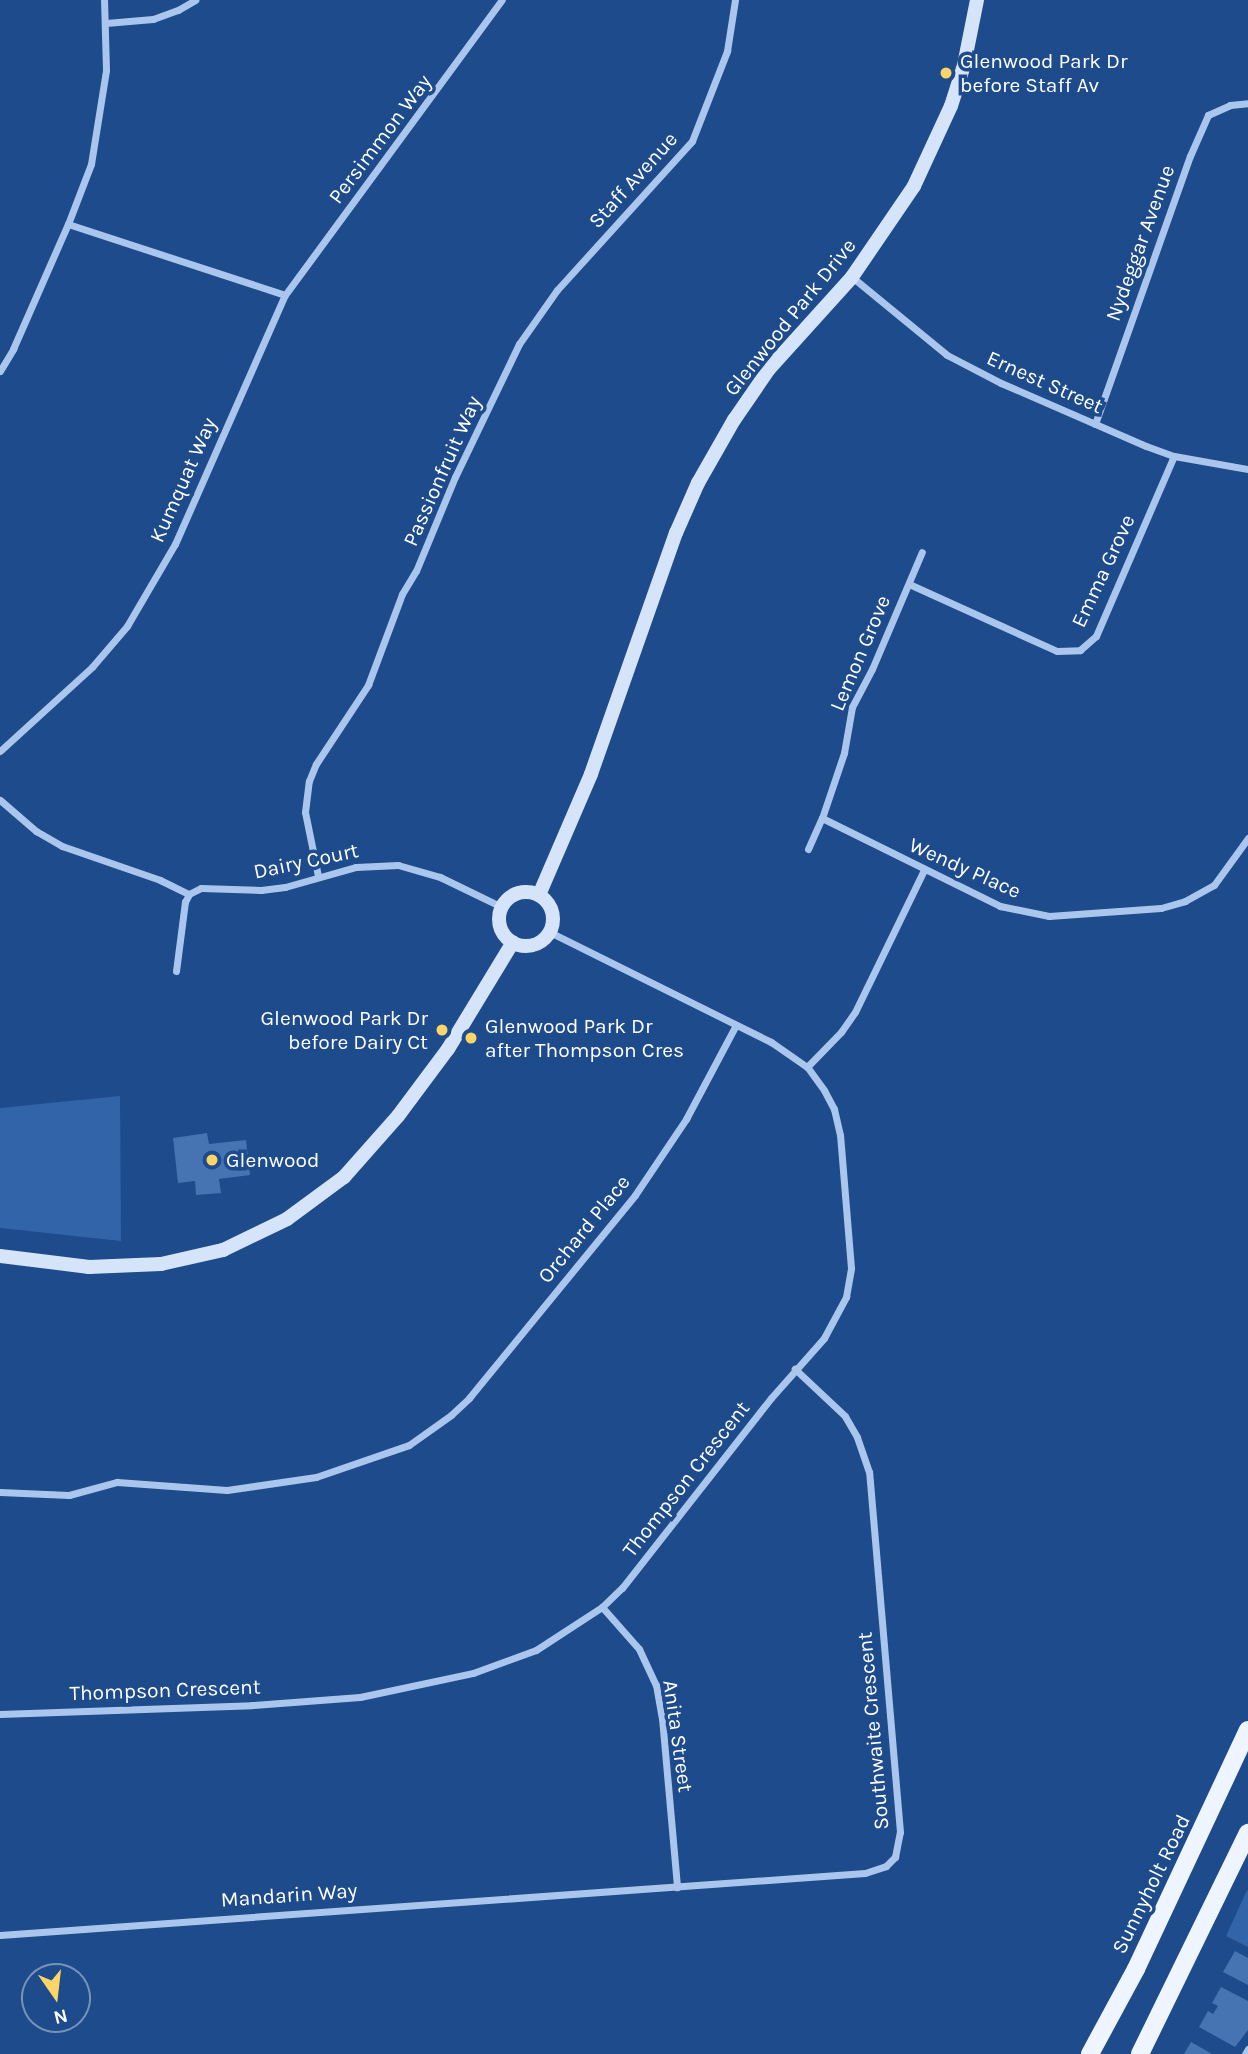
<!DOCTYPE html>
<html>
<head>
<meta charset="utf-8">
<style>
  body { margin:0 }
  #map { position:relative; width:1248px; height:2054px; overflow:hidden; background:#1d4b8b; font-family:Karla,sans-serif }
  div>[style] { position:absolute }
  .green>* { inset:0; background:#3164a9 }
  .building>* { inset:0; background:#4674b3 }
  .street>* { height:7px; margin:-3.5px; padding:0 3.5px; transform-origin:3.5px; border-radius:3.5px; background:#aac6ec }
  .secondary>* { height:14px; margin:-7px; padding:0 7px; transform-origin:7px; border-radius:7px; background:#d6e4f9 }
  .secondary>.ring { margin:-7px; padding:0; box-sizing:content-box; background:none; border:14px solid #d6e4f9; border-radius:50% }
  .primary>* { height:18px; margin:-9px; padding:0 9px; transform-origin:9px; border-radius:9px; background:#eff5ff }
  .dots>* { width:19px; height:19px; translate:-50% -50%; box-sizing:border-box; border:4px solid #1d4b8b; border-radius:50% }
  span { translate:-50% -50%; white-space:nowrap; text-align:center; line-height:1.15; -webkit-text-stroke:7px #1d4b8b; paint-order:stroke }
  .poi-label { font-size:21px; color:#fff }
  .left { translate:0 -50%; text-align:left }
  .right { translate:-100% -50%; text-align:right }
  .street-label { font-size:21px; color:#fff }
  .north { position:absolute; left:21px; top:1963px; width:70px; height:70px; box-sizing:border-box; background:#1d4b8b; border:2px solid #7793b9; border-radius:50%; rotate:166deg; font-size:19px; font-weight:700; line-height:28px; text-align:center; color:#fff }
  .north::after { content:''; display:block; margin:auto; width:24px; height:32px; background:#fbd568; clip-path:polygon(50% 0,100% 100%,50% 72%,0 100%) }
</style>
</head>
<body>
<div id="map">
  <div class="green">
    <div style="clip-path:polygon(120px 1096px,121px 1241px,0 1228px,0 1108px)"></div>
    <div style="clip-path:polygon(1247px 1890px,1248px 1891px,1248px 1947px,1226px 1936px)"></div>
  </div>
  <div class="building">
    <div style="clip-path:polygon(207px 1133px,209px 1144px,246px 1140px,250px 1175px,219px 1179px,221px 1193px,196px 1195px,195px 1181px,178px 1183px,173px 1138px)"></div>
    <div style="clip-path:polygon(1235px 1951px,1248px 1958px,1248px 1985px,1223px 1972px)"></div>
    <div style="clip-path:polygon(1221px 1987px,1248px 2001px,1248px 2030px,1235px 2047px,1199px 2027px,1208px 2011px,1213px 2014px,1218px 2006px,1212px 2003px)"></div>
    <div style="clip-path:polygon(1191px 2042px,1212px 2054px,1184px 2054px)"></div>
  </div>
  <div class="street">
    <div style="left:106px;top:23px;width:47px;rotate:-4.9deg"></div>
    <div style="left:153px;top:19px;width:27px;rotate:-20deg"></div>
    <div style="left:178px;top:10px;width:20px;rotate:-30deg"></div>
    <div style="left:68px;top:224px;width:228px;rotate:18.1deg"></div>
    <div style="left:852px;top:277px;width:123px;rotate:39.4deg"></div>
    <div style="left:947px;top:355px;width:61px;rotate:27.4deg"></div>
    <div style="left:1001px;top:383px;width:158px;rotate:23.5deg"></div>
    <div style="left:1146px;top:446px;width:30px;rotate:20deg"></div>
    <div style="left:1174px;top:456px;width:75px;rotate:10deg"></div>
    <div style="left:0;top:371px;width:26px;rotate:-59deg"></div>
    <div style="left:13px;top:349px;width:137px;rotate:-66.3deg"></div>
    <div style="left:68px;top:224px;width:64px;rotate:-69deg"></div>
    <div style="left:91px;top:164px;width:95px;rotate:-80.9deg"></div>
    <div style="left:106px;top:70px;width:70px;rotate:-91.6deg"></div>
    <div style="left:1095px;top:424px;width:284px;rotate:-70.5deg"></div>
    <div style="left:1190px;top:156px;width:45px;rotate:-66.3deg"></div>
    <div style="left:1208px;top:115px;width:24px;rotate:-24deg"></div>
    <div style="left:1230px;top:105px;width:18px;rotate:-6deg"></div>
    <div style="left:909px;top:584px;width:162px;rotate:24.4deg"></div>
    <div style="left:1057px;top:651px;width:23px;rotate:-2deg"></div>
    <div style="left:1080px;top:650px;width:21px;rotate:-41deg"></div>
    <div style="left:1096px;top:636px;width:196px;rotate:-66.6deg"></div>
    <div style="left:0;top:751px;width:125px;rotate:-42.4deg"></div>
    <div style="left:92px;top:667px;width:54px;rotate:-49.5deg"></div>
    <div style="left:127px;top:626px;width:95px;rotate:-59.7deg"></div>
    <div style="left:175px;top:544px;width:272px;rotate:-66.2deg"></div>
    <div style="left:285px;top:295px;width:366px;rotate:-53.7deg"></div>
    <div style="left:0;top:800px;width:48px;rotate:40.7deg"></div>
    <div style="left:36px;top:831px;width:30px;rotate:30deg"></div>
    <div style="left:62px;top:846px;width:104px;rotate:19.1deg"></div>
    <div style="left:160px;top:880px;width:32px;rotate:26deg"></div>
    <div style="left:822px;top:818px;width:69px;rotate:-71.3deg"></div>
    <div style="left:844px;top:753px;width:47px;rotate:-80.1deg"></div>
    <div style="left:852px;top:707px;width:43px;rotate:-62.2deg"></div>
    <div style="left:872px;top:669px;width:127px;rotate:-66.9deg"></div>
    <div style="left:808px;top:849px;width:34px;rotate:-66deg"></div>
    <div style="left:822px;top:818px;width:199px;rotate:26.3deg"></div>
    <div style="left:1000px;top:906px;width:50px;rotate:11.5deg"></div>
    <div style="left:1049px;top:916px;width:112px;rotate:-4.1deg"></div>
    <div style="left:1161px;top:908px;width:25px;rotate:-16deg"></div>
    <div style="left:1185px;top:901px;width:33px;rotate:-29deg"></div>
    <div style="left:1214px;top:885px;width:58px;rotate:-54.1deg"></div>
    <div style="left:318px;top:876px;width:65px;rotate:-101.5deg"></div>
    <div style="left:305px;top:812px;width:31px;rotate:-83deg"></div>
    <div style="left:309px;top:781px;width:18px;rotate:-68deg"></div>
    <div style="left:316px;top:764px;width:95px;rotate:-56.6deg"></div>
    <div style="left:368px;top:685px;width:97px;rotate:-69.5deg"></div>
    <div style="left:402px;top:594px;width:27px;rotate:-59deg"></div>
    <div style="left:416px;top:571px;width:102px;rotate:-67.5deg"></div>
    <div style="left:455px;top:477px;width:148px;rotate:-64.3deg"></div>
    <div style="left:519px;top:344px;width:66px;rotate:-54.9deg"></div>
    <div style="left:557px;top:290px;width:201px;rotate:-47.8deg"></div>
    <div style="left:692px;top:141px;width:97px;rotate:-68.7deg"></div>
    <div style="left:727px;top:51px;width:52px;rotate:-81.1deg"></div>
    <div style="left:176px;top:971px;width:70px;rotate:-82.6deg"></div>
    <div style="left:185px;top:902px;width:9px;rotate:-63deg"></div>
    <div style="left:189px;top:894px;width:13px;rotate:-27deg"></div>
    <div style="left:201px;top:888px;width:60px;rotate:1.9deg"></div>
    <div style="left:261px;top:890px;width:24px;rotate:-7deg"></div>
    <div style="left:285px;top:887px;width:74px;rotate:-15.7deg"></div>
    <div style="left:356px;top:867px;width:42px;rotate:-2.7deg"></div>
    <div style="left:398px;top:865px;width:44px;rotate:15.9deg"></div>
    <div style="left:440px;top:877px;width:69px;rotate:25.8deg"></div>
    <div style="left:807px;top:1067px;width:49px;rotate:-45.8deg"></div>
    <div style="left:841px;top:1032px;width:24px;rotate:-55deg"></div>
    <div style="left:855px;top:1012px;width:158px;rotate:-64.1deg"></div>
    <div style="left:0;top:1492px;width:69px;rotate:2.5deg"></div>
    <div style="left:69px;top:1495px;width:50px;rotate:-15.2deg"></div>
    <div style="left:117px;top:1482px;width:110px;rotate:4.2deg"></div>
    <div style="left:227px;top:1490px;width:90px;rotate:-8.3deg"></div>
    <div style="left:316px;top:1477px;width:98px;rotate:-19deg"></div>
    <div style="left:409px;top:1445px;width:52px;rotate:-35.5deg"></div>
    <div style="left:451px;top:1415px;width:25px;rotate:-43deg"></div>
    <div style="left:469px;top:1398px;width:262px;rotate:-50.7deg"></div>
    <div style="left:635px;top:1195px;width:92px;rotate:-56.1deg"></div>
    <div style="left:686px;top:1119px;width:106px;rotate:-62deg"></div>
    <div style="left:602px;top:1607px;width:56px;rotate:48.6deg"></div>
    <div style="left:639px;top:1649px;width:40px;rotate:65deg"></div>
    <div style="left:656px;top:1685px;width:34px;rotate:80deg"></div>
    <div style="left:662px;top:1718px;width:170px;rotate:84.9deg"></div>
    <div style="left:0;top:1714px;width:252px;rotate:-2deg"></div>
    <div style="left:252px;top:1705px;width:108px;rotate:-4.2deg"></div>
    <div style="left:360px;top:1697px;width:116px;rotate:-12deg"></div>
    <div style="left:473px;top:1673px;width:67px;rotate:-20.1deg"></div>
    <div style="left:536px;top:1650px;width:79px;rotate:-33.1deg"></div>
    <div style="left:602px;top:1607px;width:28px;rotate:-44deg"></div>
    <div style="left:622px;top:1588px;width:241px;rotate:-51.9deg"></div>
    <div style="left:771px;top:1398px;width:80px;rotate:-48.5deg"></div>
    <div style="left:824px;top:1338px;width:47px;rotate:-61.8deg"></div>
    <div style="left:846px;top:1297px;width:29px;rotate:-80deg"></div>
    <div style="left:851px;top:1268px;width:133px;rotate:-94.7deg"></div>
    <div style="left:840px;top:1135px;width:27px;rotate:-103deg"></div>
    <div style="left:834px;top:1109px;width:21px;rotate:-118deg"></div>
    <div style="left:824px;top:1090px;width:29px;rotate:-126deg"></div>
    <div style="left:807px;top:1067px;width:44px;rotate:-145.2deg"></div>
    <div style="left:771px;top:1042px;width:248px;rotate:-153.6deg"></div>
    <div style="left:0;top:1935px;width:867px;rotate:-4.1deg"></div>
    <div style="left:865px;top:1873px;width:22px;rotate:-18deg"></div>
    <div style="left:886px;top:1866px;width:13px;rotate:-45deg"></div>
    <div style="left:895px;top:1857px;width:25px;rotate:-79deg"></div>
    <div style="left:900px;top:1832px;width:361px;rotate:-94.9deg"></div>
    <div style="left:869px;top:1472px;width:37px;rotate:-109deg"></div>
    <div style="left:857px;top:1437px;width:24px;rotate:-120deg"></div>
    <div style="left:845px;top:1416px;width:69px;rotate:-136.8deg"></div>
    <div style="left:1245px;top:2054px;width:6px;rotate:-59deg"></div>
  </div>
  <div class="secondary">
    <div class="ring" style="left:499px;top:892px;width:40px;height:40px"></div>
    <div style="left:539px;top:895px;width:132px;rotate:-66.7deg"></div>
    <div style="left:591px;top:774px;width:256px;rotate:-70.6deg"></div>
    <div style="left:676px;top:533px;width:55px;rotate:-66.3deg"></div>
    <div style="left:698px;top:483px;width:73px;rotate:-60.3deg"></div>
    <div style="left:734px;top:420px;width:62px;rotate:-55.5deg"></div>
    <div style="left:769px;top:369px;width:124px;rotate:-47.9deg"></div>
    <div style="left:852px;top:277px;width:110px;rotate:-55.7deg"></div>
    <div style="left:914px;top:186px;width:88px;rotate:-65.2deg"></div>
    <div style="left:951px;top:106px;width:43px;rotate:-72.4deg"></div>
    <div style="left:964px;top:65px;width:66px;rotate:-78.7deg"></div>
    <div style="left:0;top:1256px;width:90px;rotate:7deg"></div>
    <div style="left:89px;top:1267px;width:72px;rotate:-2.4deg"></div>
    <div style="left:161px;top:1264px;width:64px;rotate:-12.7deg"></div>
    <div style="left:223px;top:1250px;width:71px;rotate:-25.8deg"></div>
    <div style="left:287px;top:1219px;width:71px;rotate:-36.4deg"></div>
    <div style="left:344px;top:1177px;width:81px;rotate:-48.5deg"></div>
    <div style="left:398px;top:1116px;width:84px;rotate:-53.3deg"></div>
    <div style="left:448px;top:1049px;width:125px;rotate:-58.7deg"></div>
  </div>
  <div class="primary">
    <div style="left:1090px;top:2054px;width:97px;rotate:-61.6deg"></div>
    <div style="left:1136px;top:1969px;width:264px;rotate:-64.9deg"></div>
    <div style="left:1140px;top:2054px;width:246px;rotate:-64deg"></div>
  </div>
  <div class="dots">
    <div style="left:946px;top:73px;background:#fbd568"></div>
    <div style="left:442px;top:1030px;background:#fbd568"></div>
    <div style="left:471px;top:1038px;background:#fbd568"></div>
    <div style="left:212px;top:1160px;background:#fbd568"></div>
  </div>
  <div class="poi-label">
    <span class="left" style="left:960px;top:73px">Glenwood Park Dr<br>before Staff Av</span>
    <span class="right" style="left:428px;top:1030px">Glenwood Park Dr<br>before Dairy Ct</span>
    <span class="left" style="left:485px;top:1038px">Glenwood Park Dr<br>after Thompson Cres</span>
    <span class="left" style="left:226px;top:1160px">Glenwood</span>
  </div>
  <div class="street-label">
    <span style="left:380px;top:139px;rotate:-53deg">Persimmon Way</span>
    <span style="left:633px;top:180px;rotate:-48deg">Staff Avenue</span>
    <span style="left:1140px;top:243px;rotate:-70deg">Nydeggar Avenue</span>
    <span style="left:790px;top:317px;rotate:-51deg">Glenwood Park Drive</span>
    <span style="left:1045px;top:382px;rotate:24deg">Ernest Street</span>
    <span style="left:442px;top:471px;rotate:-66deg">Passionfruit Way</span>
    <span style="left:183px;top:480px;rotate:-66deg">Kumquat Way</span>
    <span style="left:1103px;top:571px;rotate:-65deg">Emma Grove</span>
    <span style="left:860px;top:653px;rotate:-67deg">Lemon Grove</span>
    <span style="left:306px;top:861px;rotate:-12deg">Dairy Court</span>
    <span style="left:965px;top:868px;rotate:24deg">Wendy Place</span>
    <span style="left:584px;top:1229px;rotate:-51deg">Orchard Place</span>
    <span style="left:686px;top:1479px;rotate:-52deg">Thompson Crescent</span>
    <span style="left:165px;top:1690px;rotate:-2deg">Thompson Crescent</span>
    <span style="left:873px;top:1731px;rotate:-95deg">Southwaite Crescent</span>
    <span style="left:678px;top:1736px;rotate:82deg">Anita Street</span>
    <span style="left:1151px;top:1884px;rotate:-64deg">Sunnyholt Road</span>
    <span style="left:289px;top:1895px;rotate:-4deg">Mandarin Way</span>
  </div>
  <div class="north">N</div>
</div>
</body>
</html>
